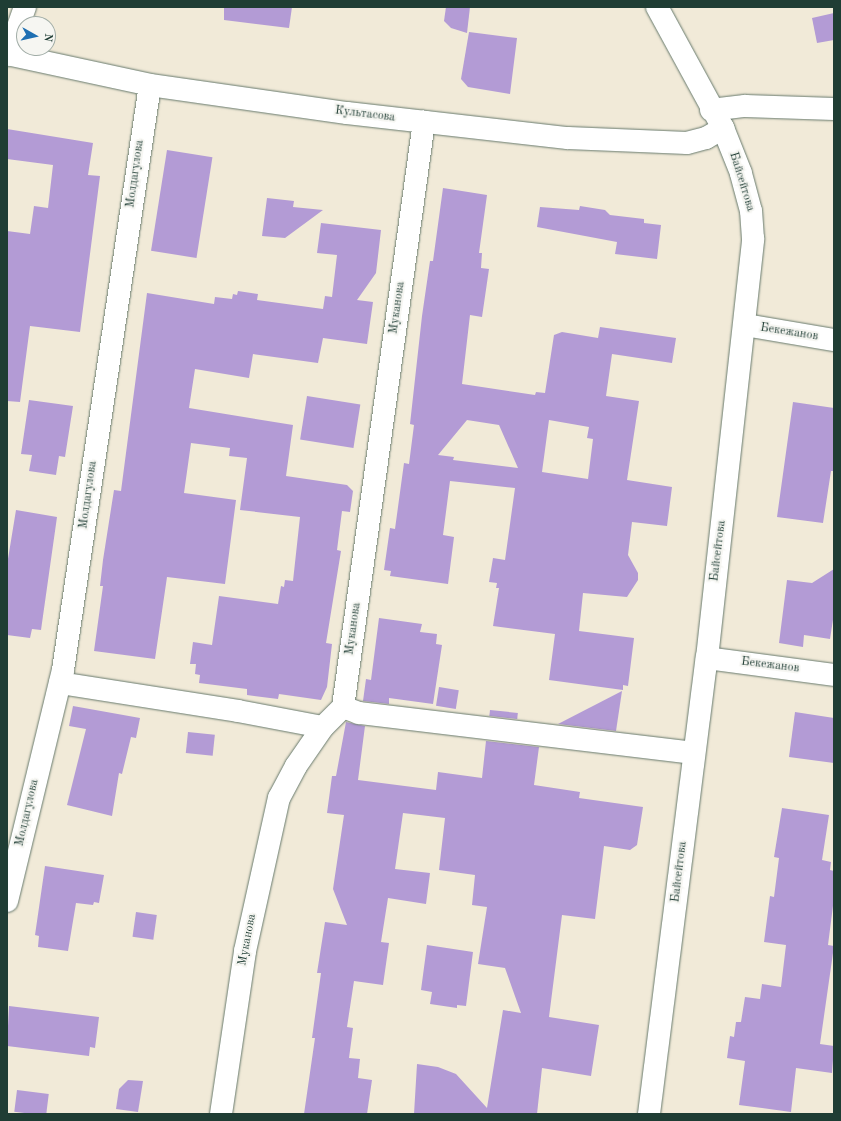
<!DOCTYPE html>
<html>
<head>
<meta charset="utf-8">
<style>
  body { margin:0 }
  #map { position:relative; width:841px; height:1121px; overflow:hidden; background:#f1ead8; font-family:"Old Standard TT",serif }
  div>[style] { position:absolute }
  .building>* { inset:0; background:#b39bd5; transform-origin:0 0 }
  .roads { filter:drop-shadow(0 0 1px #687a6d) drop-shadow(0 0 1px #687a6d) }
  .minor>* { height:22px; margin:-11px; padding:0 11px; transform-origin:11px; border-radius:11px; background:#fff }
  span { translate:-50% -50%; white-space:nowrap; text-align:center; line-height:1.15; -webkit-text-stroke:4px #f6f6f2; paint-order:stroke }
  .street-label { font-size:12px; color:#1f3d34 }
  .frame { position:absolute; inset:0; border:8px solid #1f3d34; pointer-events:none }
  .north { position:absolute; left:16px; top:16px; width:40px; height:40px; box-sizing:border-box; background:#f6f6f2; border:1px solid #a0aca6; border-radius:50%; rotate:98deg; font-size:11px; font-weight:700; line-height:16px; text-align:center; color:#1f3d34 }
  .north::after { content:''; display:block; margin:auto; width:14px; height:18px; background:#1f6fb2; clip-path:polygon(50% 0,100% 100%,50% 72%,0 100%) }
</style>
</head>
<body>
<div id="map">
  <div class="building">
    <div style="clip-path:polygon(224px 7px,292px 7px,289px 28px,224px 20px)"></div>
    <div style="clip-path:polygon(446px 7px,470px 7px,467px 33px,451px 28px,444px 21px)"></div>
    <div style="clip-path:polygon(834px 13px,834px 40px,817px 43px,812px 18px)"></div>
    <div style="clip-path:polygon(469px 32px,517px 38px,510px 94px,468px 87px,461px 79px)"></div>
    <div style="clip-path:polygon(7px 129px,93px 143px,88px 175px,100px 176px,80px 332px,30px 326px,20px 402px,7px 401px,7px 231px,30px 234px,34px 206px,48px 208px,53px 165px,7px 159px)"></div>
    <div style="left:167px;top:150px;width:46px;height:102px;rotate:9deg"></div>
    <div style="clip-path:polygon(evenodd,443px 188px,487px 195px,479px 253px,482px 253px,481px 268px,489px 269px,482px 317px,470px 315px,462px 384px,535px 395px,536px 392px,545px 393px,554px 335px,562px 332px,598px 338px,600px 327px,676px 338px,672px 363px,612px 354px,606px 396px,639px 401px,627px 480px,672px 487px,667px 526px,632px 522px,628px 555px,638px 573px,638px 580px,627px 597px,583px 593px,579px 631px,634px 638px,628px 686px,623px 685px,623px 690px,549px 680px,555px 634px,493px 626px,499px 588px,496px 588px,497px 583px,489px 582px,493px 558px,505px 560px,515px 488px,450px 481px,443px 535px,454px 537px,448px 584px,390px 576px,391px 571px,384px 570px,390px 528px,395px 529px,404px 463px,409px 464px,414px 425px,410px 424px,422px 316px,430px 261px,433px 261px,443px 188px,467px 420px,499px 425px,518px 468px,453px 460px,454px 457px,438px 455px,467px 420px,443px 188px,549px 420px,589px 427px,587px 438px,593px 439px,588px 479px,542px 472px,549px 420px)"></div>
    <div style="clip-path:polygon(267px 198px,294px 201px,293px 207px,323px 210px,285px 238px,262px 236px)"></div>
    <div style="clip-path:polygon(580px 206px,605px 210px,610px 215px,644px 219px,644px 223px,661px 225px,657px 259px,615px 254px,617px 242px,537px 227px,540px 207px,579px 210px)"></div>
    <div style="clip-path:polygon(321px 223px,381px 230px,376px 273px,357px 300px,373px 302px,367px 344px,323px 338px,318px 363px,253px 354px,249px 378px,195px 369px,189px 408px,293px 425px,286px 476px,347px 485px,353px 491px,350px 512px,342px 511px,337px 550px,341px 551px,326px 643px,332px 644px,327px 687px,321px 700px,279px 694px,278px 699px,247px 695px,247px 689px,199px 683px,200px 675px,195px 674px,196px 664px,190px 664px,193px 642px,212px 645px,219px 596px,278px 604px,281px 586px,284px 587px,285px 580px,293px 581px,300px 517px,240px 510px,247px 458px,229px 456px,230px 448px,191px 443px,184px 493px,236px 500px,225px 584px,167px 577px,155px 659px,94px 651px,103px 586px,100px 586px,103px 560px,114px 490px,121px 491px,147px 293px,214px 304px,215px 297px,232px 299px,233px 294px,237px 295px,238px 291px,258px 294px,257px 300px,323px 309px,325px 296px,332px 297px,337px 255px,317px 253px)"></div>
    <div style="left:307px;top:396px;width:54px;height:44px;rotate:9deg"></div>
    <div style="clip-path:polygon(29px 400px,73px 406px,65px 457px,59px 456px,56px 475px,29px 471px,32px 455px,21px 454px)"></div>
    <div style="clip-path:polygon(793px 402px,834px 408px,834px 471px,831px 471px,823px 523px,777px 517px)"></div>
    <div style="clip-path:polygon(16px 510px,57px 517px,41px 630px,32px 629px,30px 638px,7px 635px,7px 565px)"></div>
    <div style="clip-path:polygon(834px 569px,834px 613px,830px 639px,804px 635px,803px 647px,779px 643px,787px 580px,812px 583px)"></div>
    <div style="clip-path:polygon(379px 618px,422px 624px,420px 632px,437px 634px,436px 644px,442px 645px,433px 704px,389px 698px,389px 704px,363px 701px,366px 679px,371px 680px)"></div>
    <div style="left:439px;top:687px;width:20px;height:19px;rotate:9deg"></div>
    <div style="clip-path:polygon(622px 691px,616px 731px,558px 724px)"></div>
    <div style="clip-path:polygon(73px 706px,140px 718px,136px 738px,131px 737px,122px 774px,119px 773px,112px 816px,67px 805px,86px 729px,69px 726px)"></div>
    <div style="left:490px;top:710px;width:28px;height:6px;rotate:6deg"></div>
    <div style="clip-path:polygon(795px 712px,834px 718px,834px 763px,789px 757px)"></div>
    <div style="clip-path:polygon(346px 722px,365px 726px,358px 780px,436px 790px,438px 772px,482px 778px,486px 741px,539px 747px,534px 785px,580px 792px,579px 798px,643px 807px,637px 845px,630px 850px,604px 846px,595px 919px,562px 915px,549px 1017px,599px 1025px,591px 1076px,542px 1068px,537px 1114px,414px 1114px,417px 1064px,438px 1067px,456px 1074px,487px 1108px,503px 1010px,521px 1013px,505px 968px,478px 964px,487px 907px,472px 905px,475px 875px,439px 870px,445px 818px,403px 813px,395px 869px,430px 873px,426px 904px,388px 898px,381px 942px,389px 943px,383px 985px,354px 981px,347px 1027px,353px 1028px,349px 1058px,360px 1059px,358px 1078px,372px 1080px,367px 1114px,304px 1114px,315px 1038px,312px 1038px,321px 973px,317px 973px,325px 922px,347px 925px,333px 889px,344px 815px,327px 813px,332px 776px,336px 776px)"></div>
    <div style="left:188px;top:732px;width:27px;height:21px;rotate:6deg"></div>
    <div style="clip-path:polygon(782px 808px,829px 815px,822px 860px,831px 862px,830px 870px,834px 871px,834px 898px,828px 945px,834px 946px,820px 1044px,834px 1046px,832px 1073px,796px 1068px,791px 1112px,739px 1105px,745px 1061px,727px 1058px,730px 1036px,734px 1037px,736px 1022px,741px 1022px,745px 997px,760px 999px,762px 984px,781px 987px,786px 945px,764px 942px,770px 896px,774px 897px,779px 858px,774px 857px)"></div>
    <div style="clip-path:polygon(45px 866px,104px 875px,99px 903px,94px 902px,93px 905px,76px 903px,68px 951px,38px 947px,39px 936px,35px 935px)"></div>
    <div style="left:136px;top:912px;width:21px;height:25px;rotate:8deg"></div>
    <div style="clip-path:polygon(427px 945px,473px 952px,466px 1006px,457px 1005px,457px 1008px,430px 1004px,432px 992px,421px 990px)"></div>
    <div style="clip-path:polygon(9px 1006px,99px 1017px,95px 1048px,90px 1047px,89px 1056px,7px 1046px)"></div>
    <div style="clip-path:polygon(128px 1080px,143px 1081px,138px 1112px,116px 1109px,119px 1089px)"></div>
    <div style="left:17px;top:1090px;width:32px;height:22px;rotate:7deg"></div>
  </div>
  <div class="roads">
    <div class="minor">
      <div style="left:7px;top:54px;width:146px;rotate:12.2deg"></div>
      <div style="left:150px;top:85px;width:199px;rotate:8.1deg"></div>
      <div style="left:347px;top:113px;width:222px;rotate:6.5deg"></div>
      <div style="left:568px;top:138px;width:119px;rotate:2.4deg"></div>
      <div style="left:687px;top:143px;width:20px;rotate:-15deg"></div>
      <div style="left:706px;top:138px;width:20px;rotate:-30deg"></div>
      <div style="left:8px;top:55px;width:51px;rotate:-70.5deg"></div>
      <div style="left:711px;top:110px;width:34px;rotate:-7deg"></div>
      <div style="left:745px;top:106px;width:89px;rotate:1.9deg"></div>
      <div style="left:745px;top:325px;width:90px;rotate:9.6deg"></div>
      <div style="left:707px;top:658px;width:128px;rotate:7.6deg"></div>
      <div style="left:60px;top:683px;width:180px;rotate:8.9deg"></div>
      <div style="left:238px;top:711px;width:86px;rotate:10.7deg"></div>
      <div style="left:343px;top:707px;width:17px;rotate:21deg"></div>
      <div style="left:359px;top:713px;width:337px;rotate:6.8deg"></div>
      <div style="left:7px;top:901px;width:238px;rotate:-76.4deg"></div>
      <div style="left:63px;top:670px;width:591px;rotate:-81.54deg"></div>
      <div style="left:221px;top:1114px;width:165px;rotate:-81.6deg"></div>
      <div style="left:245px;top:951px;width:157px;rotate:-77.5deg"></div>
      <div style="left:279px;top:798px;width:36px;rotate:-62deg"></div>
      <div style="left:296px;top:766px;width:47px;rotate:-55.3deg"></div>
      <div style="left:323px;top:727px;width:28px;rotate:-45deg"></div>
      <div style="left:343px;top:707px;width:591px;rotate:-82.12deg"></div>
      <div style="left:649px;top:1114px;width:460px;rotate:-82.8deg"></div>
      <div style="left:707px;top:658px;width:422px;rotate:-83.7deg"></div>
      <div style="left:753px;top:239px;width:28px;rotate:-94deg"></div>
      <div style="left:751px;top:211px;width:39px;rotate:-105deg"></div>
      <div style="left:741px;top:173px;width:48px;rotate:-111.8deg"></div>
      <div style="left:723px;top:128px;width:138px;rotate:-118.6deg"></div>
    </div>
  </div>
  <div class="street-label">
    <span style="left:365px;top:115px;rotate:7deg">Культасова</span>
    <span style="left:136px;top:174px;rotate:-82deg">Молдагулова</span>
    <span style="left:741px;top:182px;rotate:73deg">Байсейтова</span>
    <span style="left:398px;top:308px;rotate:-82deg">Муканова</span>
    <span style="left:789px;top:333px;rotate:9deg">Бекежанов</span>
    <span style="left:89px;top:495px;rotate:-82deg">Молдагулова</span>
    <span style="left:719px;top:551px;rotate:-83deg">Байсейтова</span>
    <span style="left:354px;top:629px;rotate:-82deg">Муканова</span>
    <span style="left:770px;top:666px;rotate:7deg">Бекежанов</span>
    <span style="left:28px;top:813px;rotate:-77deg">Молдагулова</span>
    <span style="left:680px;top:872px;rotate:-83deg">Байсейтова</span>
    <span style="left:248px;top:940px;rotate:-79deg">Муканова</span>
  </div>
  <div class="frame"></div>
  <div class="north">N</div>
</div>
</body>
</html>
